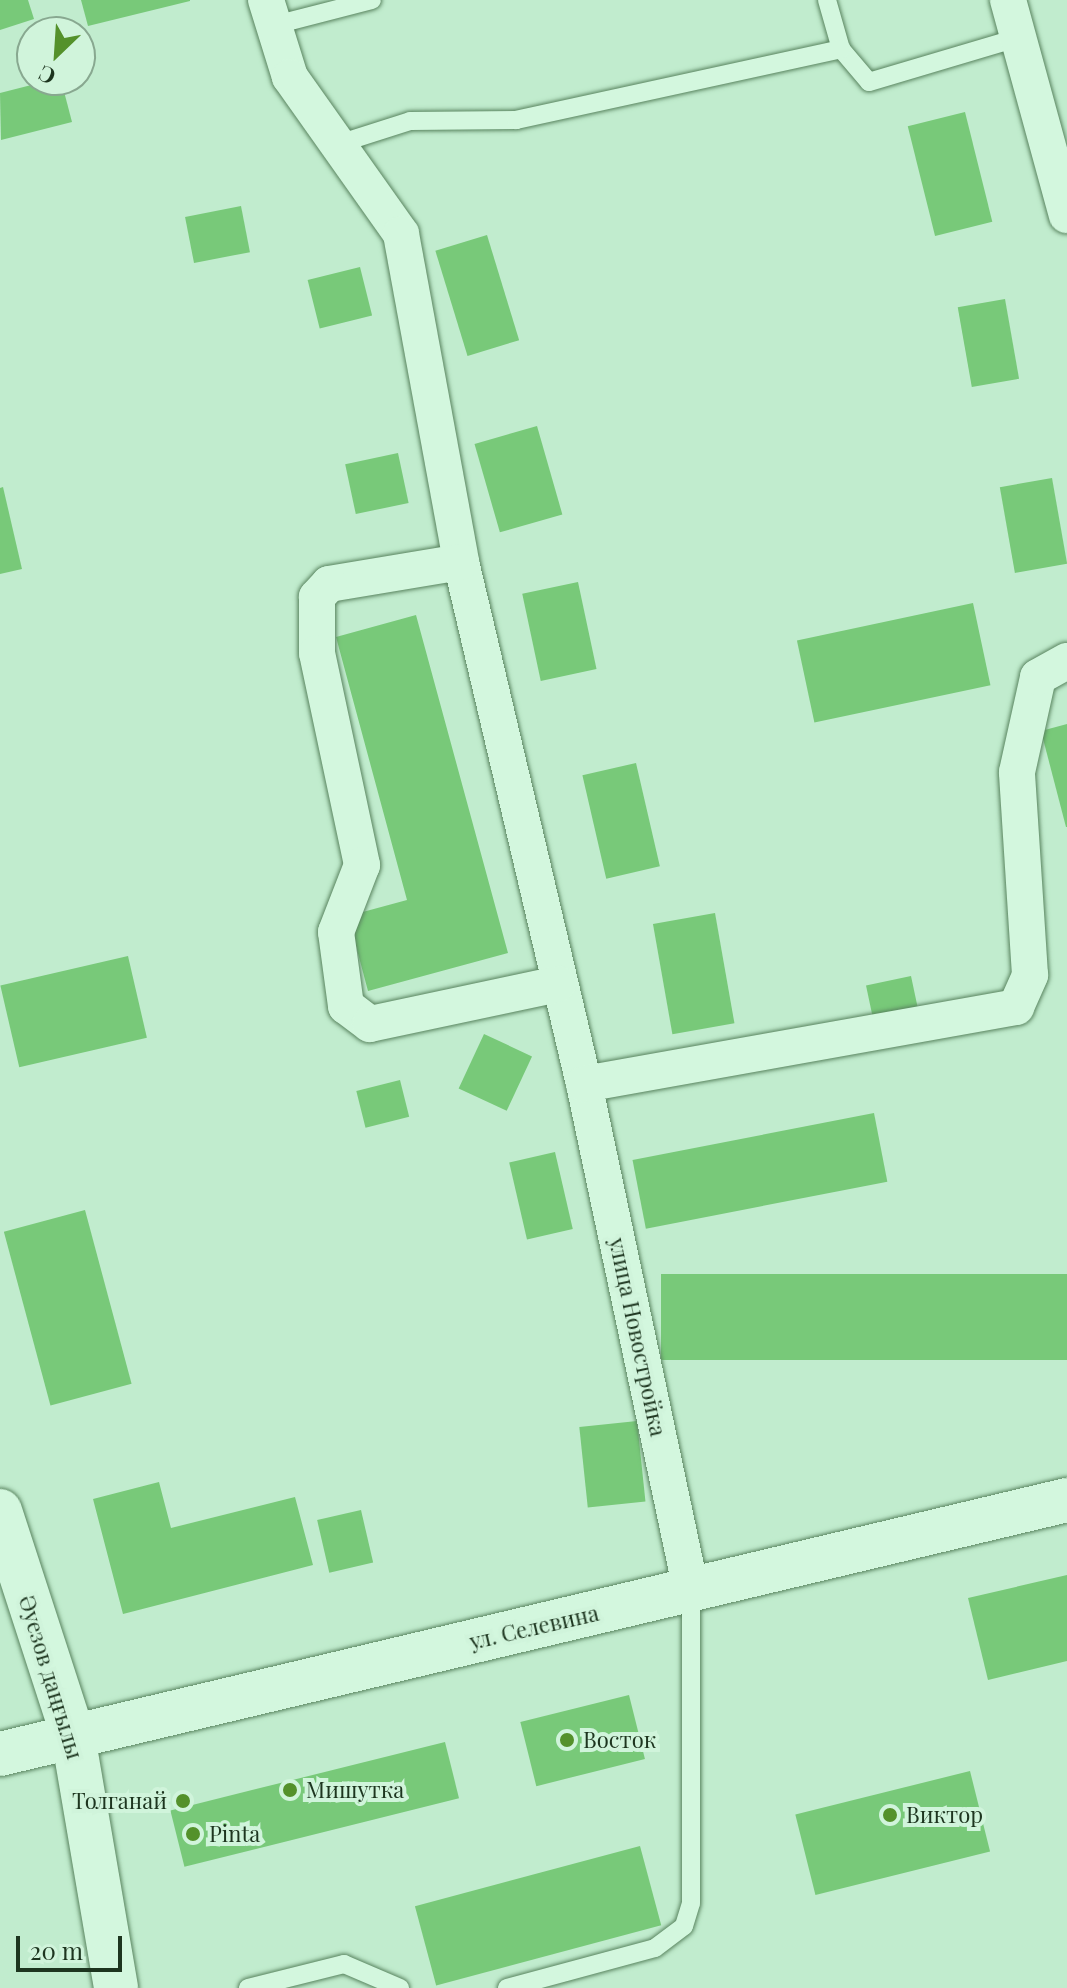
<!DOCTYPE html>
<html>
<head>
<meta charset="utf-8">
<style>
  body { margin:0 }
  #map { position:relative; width:1067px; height:1988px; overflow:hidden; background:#c1ecce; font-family:"Playfair Display",serif }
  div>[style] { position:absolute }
  .building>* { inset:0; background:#78c979; transform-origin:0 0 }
  .roads { filter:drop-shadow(0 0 2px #59845f) drop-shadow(0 0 2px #59845f) }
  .service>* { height:18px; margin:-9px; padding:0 9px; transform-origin:9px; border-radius:9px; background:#d3f7de }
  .minor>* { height:36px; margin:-18px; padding:0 18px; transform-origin:18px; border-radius:18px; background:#d3f7de }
  .secondary>* { height:44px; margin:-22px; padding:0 22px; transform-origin:22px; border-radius:22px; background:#d3f7de }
  .dots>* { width:22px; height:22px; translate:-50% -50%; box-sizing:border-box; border:4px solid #d0f4db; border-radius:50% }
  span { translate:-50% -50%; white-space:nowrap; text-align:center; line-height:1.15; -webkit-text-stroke:8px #d0f4db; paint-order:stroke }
  .street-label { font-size:22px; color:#1d351f }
  .poi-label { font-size:22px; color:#1d351f }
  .left { translate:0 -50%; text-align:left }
  .right { translate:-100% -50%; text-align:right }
  .north { position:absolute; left:16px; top:16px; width:80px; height:80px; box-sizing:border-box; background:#d0f4db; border:2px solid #88a890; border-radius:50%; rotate:205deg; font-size:22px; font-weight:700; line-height:32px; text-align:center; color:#1d351f }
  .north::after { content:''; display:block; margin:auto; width:28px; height:36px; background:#54912b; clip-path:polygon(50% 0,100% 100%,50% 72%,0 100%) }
  .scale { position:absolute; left:16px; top:1936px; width:106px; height:36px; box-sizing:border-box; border:4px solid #1d351f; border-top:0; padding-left:10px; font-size:24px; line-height:28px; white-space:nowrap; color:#1d351f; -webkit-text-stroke:6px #d0f4db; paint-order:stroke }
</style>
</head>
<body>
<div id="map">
  <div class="building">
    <div style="clip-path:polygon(0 0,28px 0,34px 19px,0 30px)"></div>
    <div style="clip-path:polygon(81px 0,190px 0,190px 1px,88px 26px)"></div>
    <div style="clip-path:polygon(51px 80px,61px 80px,72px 122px,1px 140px,0 93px)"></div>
    <div style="left:965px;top:112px;width:113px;height:59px;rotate:76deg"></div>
    <div style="left:241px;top:206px;width:47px;height:57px;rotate:79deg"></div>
    <div style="left:487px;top:235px;width:110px;height:54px;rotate:73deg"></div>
    <div style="left:360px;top:267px;width:50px;height:54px;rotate:76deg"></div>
    <div style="left:1005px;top:299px;width:81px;height:48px;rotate:80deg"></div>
    <div style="left:537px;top:426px;width:92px;height:65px;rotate:74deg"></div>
    <div style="left:398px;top:453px;width:51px;height:54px;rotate:78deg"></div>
    <div style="left:1052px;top:478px;width:87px;height:53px;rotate:80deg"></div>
    <div style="clip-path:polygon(3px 487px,22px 569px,0 574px,0 488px)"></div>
    <div style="left:578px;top:582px;width:89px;height:57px;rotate:78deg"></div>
    <div style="left:973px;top:603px;width:84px;height:180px;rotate:78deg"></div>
    <div style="clip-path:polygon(416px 615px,508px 953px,368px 991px,348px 916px,407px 900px,336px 637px)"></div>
    <div style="clip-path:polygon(1067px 724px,1067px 827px,1066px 827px,1041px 731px)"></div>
    <div style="left:636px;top:763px;width:106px;height:55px;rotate:77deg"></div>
    <div style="left:715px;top:913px;width:112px;height:63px;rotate:80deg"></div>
    <div style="left:128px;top:956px;width:84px;height:131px;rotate:77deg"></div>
    <div style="left:911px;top:976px;width:38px;height:46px;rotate:78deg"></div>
    <div style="left:484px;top:1034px;width:53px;height:60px;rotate:25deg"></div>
    <div style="left:400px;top:1080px;width:38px;height:45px;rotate:76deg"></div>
    <div style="left:874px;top:1113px;width:70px;height:246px;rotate:79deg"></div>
    <div style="left:555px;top:1152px;width:79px;height:47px;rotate:77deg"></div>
    <div style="left:85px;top:1210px;width:180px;height:84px;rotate:75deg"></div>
    <div style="left:1067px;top:1274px;width:86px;height:406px;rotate:90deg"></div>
    <div style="left:637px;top:1421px;width:81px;height:58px;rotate:84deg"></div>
    <div style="clip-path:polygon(159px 1482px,171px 1528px,295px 1497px,313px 1565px,123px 1614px,93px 1499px)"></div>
    <div style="left:361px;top:1510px;width:54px;height:45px;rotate:77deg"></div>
    <div style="clip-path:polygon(1067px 1575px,1067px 1661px,988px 1680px,968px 1598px)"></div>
    <div style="left:629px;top:1695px;width:66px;height:112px;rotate:76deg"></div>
    <div style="left:445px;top:1742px;width:58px;height:283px;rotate:76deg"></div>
    <div style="left:970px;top:1771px;width:83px;height:180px;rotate:76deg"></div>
    <div style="left:640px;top:1846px;width:82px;height:233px;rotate:75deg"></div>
  </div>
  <div class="roads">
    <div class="service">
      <div style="left:827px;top:0;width:51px;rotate:74.1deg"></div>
      <div style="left:841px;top:49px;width:43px;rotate:49.7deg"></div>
      <div style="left:869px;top:82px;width:155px;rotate:-16.5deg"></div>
      <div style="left:271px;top:26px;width:104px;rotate:-14.4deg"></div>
      <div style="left:335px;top:145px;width:79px;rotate:-17.7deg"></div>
      <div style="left:410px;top:121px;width:106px;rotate:-0.5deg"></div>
      <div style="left:516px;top:120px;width:333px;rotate:-12.3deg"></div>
      <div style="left:248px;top:1988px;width:99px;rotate:-14deg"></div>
      <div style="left:344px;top:1964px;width:61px;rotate:23.2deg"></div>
      <div style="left:507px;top:1988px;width:153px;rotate:-15.1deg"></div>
      <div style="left:655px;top:1948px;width:36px;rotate:-37deg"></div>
      <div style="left:684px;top:1926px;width:24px;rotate:-73deg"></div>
      <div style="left:691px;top:1903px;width:313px;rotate:-90deg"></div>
    </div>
    <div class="minor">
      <div style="left:266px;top:0;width:81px;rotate:72.7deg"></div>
      <div style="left:290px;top:77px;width:192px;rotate:54.7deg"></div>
      <div style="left:401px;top:234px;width:333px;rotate:79.6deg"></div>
      <div style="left:461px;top:562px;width:536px;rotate:76.74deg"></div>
      <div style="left:584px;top:1084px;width:517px;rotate:78.06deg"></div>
      <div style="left:1008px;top:0;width:223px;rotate:74.7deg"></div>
      <div style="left:461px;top:562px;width:134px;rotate:170.5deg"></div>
      <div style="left:329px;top:584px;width:18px;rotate:133deg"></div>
      <div style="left:317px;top:597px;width:56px;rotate:90deg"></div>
      <div style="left:317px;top:653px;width:217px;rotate:78deg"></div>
      <div style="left:362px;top:865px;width:72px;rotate:111.2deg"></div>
      <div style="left:336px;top:932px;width:75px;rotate:82.3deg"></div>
      <div style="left:346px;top:1006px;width:30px;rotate:37deg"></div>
      <div style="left:370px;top:1024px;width:192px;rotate:-12deg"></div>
      <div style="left:584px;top:1084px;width:439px;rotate:-10.1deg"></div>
      <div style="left:1016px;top:1007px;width:35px;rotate:-66deg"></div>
      <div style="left:1030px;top:975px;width:203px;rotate:-93.7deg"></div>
      <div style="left:1017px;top:772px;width:97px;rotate:-77.5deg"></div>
      <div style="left:1038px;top:677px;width:33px;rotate:-29deg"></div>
    </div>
    <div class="secondary">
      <div style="left:0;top:1511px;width:237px;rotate:72deg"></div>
      <div style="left:73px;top:1736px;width:256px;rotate:80.3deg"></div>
      <div style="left:0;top:1754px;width:1097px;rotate:-13.39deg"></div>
    </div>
  </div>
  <div class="dots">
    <div style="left:567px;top:1740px;background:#54912b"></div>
    <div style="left:290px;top:1790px;background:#54912b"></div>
    <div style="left:183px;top:1801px;background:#54912b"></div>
    <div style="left:890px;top:1815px;background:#54912b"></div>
    <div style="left:193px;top:1834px;background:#54912b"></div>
  </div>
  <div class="street-label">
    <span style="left:638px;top:1337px;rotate:78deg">улица Новостройка</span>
    <span style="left:534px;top:1627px;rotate:-13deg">ул. Селевина</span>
    <span style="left:51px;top:1677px;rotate:73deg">Әуезов даңғылы</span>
  </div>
  <div class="poi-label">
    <span class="left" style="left:583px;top:1740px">Восток</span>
    <span class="left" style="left:306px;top:1790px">Мишутка</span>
    <span class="right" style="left:167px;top:1801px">Толганай</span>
    <span class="left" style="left:906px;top:1815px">Виктор</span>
    <span class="left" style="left:209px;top:1834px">Pinta</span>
  </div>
  <div class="north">С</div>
  <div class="scale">20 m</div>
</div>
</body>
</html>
